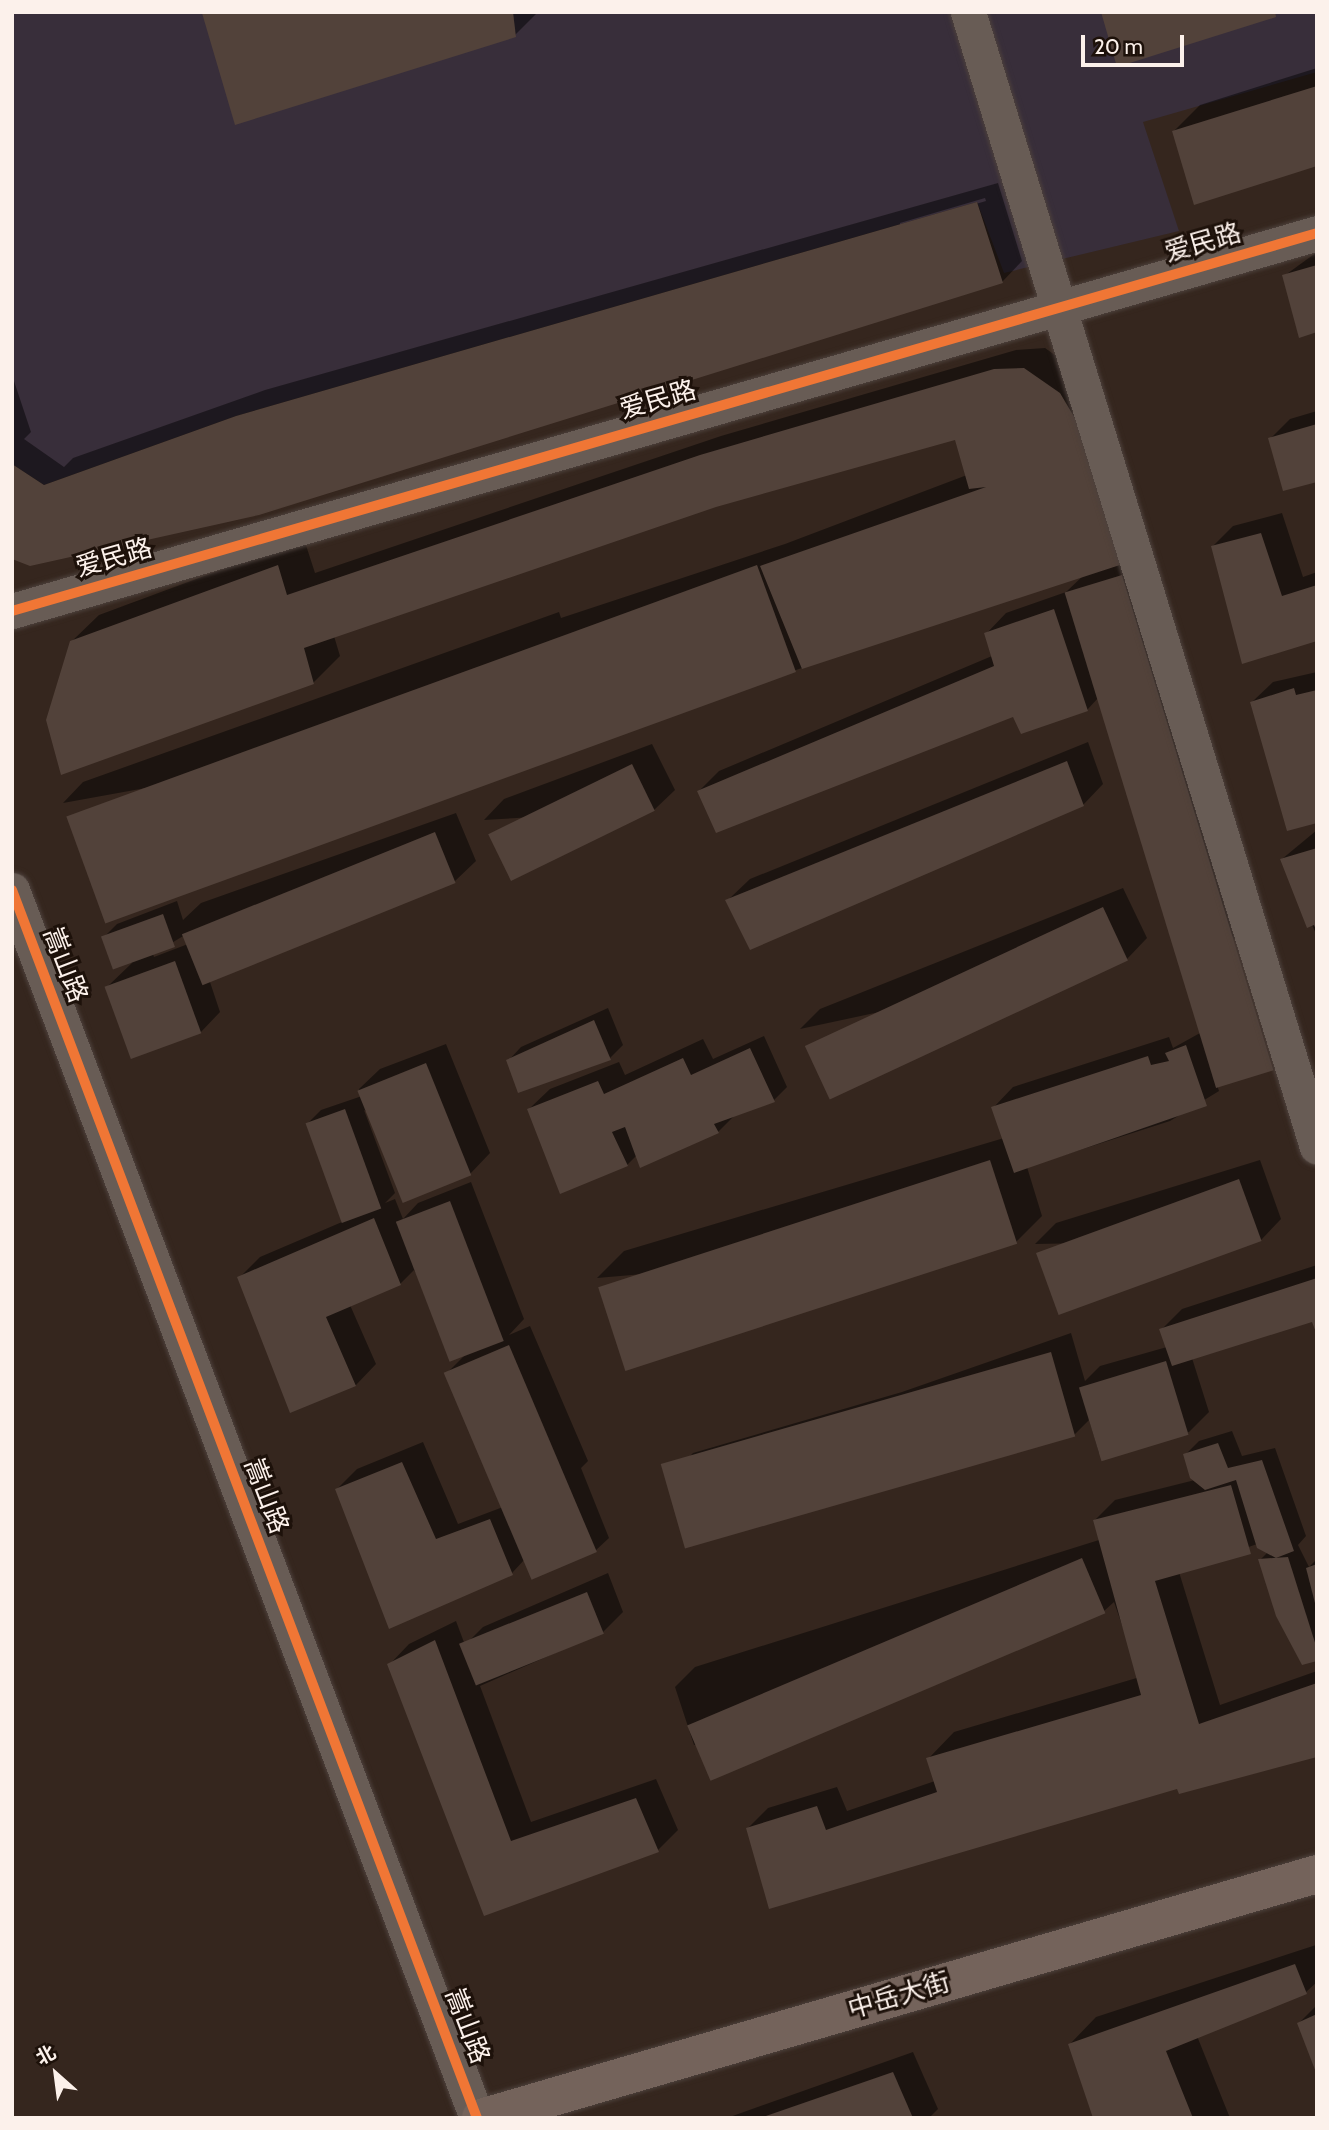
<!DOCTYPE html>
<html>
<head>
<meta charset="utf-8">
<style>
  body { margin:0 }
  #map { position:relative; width:1329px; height:2130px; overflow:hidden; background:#35261e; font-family:Cabin,"Noto Sans SC",sans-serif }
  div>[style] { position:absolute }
  .education>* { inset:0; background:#382e3a }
  .shadow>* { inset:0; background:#0007 }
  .building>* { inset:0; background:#52423a; transform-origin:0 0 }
  .roads { filter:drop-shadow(0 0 2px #4d413c) drop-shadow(0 0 2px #4d413c) }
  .minor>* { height:35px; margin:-17.5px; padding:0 17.5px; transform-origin:17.5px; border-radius:17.5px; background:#685c55 }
  .major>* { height:38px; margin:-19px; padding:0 19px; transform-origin:19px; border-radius:19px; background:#74635b }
  .cycleway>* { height:10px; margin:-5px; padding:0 5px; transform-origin:5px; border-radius:5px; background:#f07635 }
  span { translate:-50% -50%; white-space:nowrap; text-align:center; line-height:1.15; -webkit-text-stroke:6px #1d110a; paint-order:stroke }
  .street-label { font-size:26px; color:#fcf1eb }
  .frame { position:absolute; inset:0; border:14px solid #fcf1eb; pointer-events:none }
  .north { position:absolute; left:21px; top:2039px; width:70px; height:70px; -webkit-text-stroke:5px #1d110a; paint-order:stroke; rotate:332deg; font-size:19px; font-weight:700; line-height:28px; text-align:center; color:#fcf1eb }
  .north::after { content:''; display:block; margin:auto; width:24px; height:32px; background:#fcf1eb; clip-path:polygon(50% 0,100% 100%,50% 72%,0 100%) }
  .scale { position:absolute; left:1081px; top:35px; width:103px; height:32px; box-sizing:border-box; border:4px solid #fcf1eb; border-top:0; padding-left:9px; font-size:21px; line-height:24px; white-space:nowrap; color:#fcf1eb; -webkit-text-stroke:5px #1d110a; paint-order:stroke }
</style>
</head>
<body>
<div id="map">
  <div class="education">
    <div style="clip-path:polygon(12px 12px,1317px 12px,1317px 72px,1143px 122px,1179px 231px,1004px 273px,977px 202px,236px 416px,44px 485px,12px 464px)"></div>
  </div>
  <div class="shadow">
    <div style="clip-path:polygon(205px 12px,538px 12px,515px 35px)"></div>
    <div style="clip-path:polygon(1317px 68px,1317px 164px,1173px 132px,1200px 105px)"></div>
    <div style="clip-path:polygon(evenodd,998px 183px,1022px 261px,1002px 282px,12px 557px,12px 375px,31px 432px,24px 439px,64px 467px,73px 458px,265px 390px,998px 183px,985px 198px,986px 201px,900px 226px,900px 223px,985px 198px)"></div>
    <div style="clip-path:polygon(1317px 252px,1317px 330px,1284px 276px)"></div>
    <div style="clip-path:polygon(1045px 348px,1080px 373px,1295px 1048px,1099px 697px,1087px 710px,1014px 714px,699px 791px,719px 771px,992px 656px,986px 634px,1006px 613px,1066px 592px,1085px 574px,796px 670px,63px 803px,83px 782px,559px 612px,561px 618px,785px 544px,967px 475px,966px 431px,716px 506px,334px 636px,340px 656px,313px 683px,71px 642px,99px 615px,304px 539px,315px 573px,721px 436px,1016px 350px)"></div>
    <div style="clip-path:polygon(1317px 411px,1317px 480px,1270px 439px,1290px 419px)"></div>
    <div style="clip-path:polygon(1282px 513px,1303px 577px,1317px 572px,1317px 639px,1213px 546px,1233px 526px)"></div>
    <div style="clip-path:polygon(1317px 672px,1317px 821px,1252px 702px,1273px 682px)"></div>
    <div style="clip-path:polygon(1088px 742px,1103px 784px,1083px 805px,729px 899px,750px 879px)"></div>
    <div style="clip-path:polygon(652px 744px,675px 790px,654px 810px,484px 820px,504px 799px)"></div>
    <div style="clip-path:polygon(evenodd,456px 813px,476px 861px,455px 881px,204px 964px,220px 1012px,200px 1033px,107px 987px,132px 963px,103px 938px,117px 924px,177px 901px,183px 920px,201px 903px,456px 813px,185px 935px,188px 944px,154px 957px,153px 954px,185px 935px)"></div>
    <div style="clip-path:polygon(1317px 830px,1317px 936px,1282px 859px)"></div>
    <div style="clip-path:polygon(1123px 888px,1147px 938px,1127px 959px,800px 1029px,820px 1009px)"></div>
    <div style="clip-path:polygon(608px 1008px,623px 1045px,610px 1058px,508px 1061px,521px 1047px)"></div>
    <div style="clip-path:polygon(1200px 1033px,1219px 1091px,1170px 1121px,1027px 1167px,1042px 1216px,1016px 1242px,597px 1278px,624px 1251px,1004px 1138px,993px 1108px,1013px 1087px,1169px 1037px,1173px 1048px)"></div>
    <div style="clip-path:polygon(764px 1036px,787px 1087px,774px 1100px,736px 1114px,718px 1132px,637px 1155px,627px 1165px,529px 1109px,550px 1089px,619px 1062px,625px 1075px,703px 1039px,713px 1059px)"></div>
    <div style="clip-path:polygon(446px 1044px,490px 1153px,470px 1174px,364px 1110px,395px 1193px,385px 1203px,395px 1199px,403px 1219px,418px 1203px,471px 1182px,524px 1319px,509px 1335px,530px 1326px,588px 1461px,581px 1468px,609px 1538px,595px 1551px,532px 1576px,525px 1559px,512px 1573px,390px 1627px,337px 1489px,357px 1469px,423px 1442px,458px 1524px,503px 1507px,447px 1373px,466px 1354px,414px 1270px,400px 1284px,350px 1305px,376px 1364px,356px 1385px,291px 1410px,239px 1278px,260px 1257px,342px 1222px,307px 1124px,321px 1110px,362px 1096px,359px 1089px,380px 1069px)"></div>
    <div style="clip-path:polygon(1260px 1160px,1281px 1219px,1261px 1240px,1035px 1244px,1056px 1223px)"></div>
    <div style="clip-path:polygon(1317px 1265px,1317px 1332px,1313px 1319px,1192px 1358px,1209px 1412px,1189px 1432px,1099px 1453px,1089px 1420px,1074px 1435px,667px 1480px,693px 1453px,902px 1392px,1071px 1333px,1085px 1381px,1100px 1366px,1167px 1347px,1161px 1330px,1182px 1309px)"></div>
    <div style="clip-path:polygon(1232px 1431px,1242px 1456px,1275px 1448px,1306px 1536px,1298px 1545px,1309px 1567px,1317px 1559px,1317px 1659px,1260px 1560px,1268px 1552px,1257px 1544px,1179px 1572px,1220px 1705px,1317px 1671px,1317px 1753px,1178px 1786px,771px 1906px,748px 1828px,768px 1808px,837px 1787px,847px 1811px,935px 1781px,928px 1759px,954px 1732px,1140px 1677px,1114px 1602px,1104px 1611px,694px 1745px,675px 1687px,695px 1667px,1099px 1540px,1095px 1520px,1115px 1500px,1195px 1480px,1185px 1455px,1199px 1441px)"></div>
    <div style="clip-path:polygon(608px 1573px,623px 1612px,603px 1632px,480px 1686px,531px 1822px,656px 1779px,678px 1830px,658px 1850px,485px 1914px,389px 1665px,409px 1644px,456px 1621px,465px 1645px,483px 1627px)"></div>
    <div style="clip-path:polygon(1316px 1945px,1317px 1982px,1306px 1992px,1197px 2036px,1230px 2118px,1095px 2118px,1070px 2044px,1096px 2017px)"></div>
    <div style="clip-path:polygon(1317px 2005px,1317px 2071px,1299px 2023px)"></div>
    <div style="clip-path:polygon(913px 2052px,938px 2109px,929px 2118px,727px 2118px)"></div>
  </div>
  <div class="building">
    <div style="clip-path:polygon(513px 12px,516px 37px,235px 125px,202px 13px)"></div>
    <div style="clip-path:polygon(1101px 12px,1275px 12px,1276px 17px,1117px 67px)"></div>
    <div style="clip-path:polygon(1317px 86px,1317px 166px,1194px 205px,1172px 131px)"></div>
    <div style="clip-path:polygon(977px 202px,1003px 283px,259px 515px,30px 566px,12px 559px,12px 464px,44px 485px,236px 416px)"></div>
    <div style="clip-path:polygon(1317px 265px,1317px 332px,1299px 338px,1282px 275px)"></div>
    <div style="clip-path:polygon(1024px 368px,1060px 393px,1082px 430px,1123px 564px,802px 669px,760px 566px,986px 487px,969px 489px,955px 440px,716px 507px,304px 648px,314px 684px,61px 775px,46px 720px,70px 641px,278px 565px,287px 595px,700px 455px,994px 369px)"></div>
    <div style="clip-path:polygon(1317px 424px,1317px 482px,1283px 491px,1268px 438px)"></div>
    <div style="clip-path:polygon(1261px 533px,1282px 596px,1317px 585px,1317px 641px,1242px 664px,1211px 546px)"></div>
    <div style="left:757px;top:565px;width:114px;height:735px;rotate:70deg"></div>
    <div style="left:1122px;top:575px;width:518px;height:60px;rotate:73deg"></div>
    <div style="clip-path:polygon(1054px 609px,1088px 711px,1021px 734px,1013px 717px,716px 833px,697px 791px,994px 666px,984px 633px)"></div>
    <div style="clip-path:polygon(1294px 688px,1296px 695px,1317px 690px,1317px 823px,1287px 831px,1250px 702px)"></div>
    <div style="clip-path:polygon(1067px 761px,1084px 806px,750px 950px,725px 900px)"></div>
    <div style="left:632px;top:764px;width:52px;height:160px;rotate:64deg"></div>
    <div style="left:435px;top:832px;width:55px;height:273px;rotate:68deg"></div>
    <div style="clip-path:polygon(1317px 848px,1317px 932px,1314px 925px,1307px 928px,1280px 859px)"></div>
    <div style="left:1103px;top:907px;width:59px;height:329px;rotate:65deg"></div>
    <div style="left:163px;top:914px;width:35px;height:66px;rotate:70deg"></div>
    <div style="left:175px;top:961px;width:77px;height:75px;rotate:70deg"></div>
    <div style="clip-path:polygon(594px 1020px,611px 1060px,518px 1093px,506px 1060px)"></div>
    <div style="clip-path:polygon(1186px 1045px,1207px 1106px,1014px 1173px,991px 1107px,1148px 1056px,1151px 1065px,1169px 1061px,1165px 1053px)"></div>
    <div style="clip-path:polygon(750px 1048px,775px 1102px,714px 1124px,719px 1133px,640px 1168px,625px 1127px,612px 1132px,628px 1166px,560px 1194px,527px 1109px,598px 1081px,604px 1094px,683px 1058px,691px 1075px)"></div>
    <div style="left:426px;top:1063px;width:121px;height:74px;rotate:68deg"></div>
    <div style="left:345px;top:1109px;width:106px;height:42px;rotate:70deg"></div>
    <div style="left:990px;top:1160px;width:88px;height:412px;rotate:72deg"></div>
    <div style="left:1239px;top:1179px;width:66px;height:216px;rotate:70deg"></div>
    <div style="left:450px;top:1201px;width:150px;height:58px;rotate:69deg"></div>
    <div style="clip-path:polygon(374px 1218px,401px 1285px,326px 1317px,356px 1386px,290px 1413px,237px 1277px)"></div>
    <div style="clip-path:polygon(1317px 1278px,1317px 1335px,1312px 1322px,1172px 1366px,1159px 1329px)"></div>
    <div style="left:509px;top:1345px;width:225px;height:71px;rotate:67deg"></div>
    <div style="left:1051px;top:1352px;width:88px;height:406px;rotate:74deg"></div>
    <div style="left:1166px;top:1361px;width:77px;height:91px;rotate:73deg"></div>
    <div style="clip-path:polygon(1218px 1443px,1228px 1468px,1262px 1460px,1294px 1551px,1276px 1558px,1257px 1548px,1236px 1480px,1205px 1490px,1190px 1478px,1183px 1454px)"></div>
    <div style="clip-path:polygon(402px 1462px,436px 1539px,490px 1519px,513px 1575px,389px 1629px,335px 1489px)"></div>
    <div style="clip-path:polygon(1231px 1485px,1251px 1554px,1155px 1581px,1199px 1724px,1317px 1683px,1317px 1757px,1179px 1794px,1177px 1789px,769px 1909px,746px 1828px,817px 1806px,826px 1830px,937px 1792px,926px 1758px,1141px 1695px,1093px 1520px)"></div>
    <div style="clip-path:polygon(1288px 1557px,1317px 1649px,1317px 1661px,1302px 1665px,1276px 1616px,1258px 1559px)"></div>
    <div style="left:1082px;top:1558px;width:60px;height:429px;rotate:67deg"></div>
    <div style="clip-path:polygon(1317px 1564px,1317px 1606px,1316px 1607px,1306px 1568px)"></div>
    <div style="left:587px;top:1592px;width:45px;height:138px;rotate:68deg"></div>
    <div style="clip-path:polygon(435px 1640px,511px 1841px,636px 1798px,659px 1852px,484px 1916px,387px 1664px)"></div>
    <div style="clip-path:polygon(1295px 1964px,1307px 1994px,1166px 2051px,1193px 2118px,1093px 2118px,1068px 2044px)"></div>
    <div style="clip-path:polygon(1317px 2014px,1317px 2075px,1297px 2023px)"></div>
    <div style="clip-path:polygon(893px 2072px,913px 2118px,763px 2118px,763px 2117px)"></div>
  </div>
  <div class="roads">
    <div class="minor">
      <div style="left:968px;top:12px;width:1187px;rotate:72.91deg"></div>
      <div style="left:12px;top:611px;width:1359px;rotate:-16.15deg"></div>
      <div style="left:12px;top:890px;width:1313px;rotate:69.26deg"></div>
    </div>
    <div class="major">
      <div style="left:481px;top:2118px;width:871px;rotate:-16.27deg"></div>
    </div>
  </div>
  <div class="cycleway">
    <div style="left:12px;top:611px;width:1359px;rotate:-16.15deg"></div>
    <div style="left:12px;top:890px;width:1313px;rotate:69.26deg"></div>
  </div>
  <div class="street-label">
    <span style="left:1203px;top:243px;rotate:-16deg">爱民路</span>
    <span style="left:658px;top:400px;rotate:-16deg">爱民路</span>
    <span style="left:114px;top:558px;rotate:-16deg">爱民路</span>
    <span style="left:65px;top:965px;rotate:69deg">嵩山路</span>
    <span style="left:266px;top:1496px;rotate:69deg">嵩山路</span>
    <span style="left:899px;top:1996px;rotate:-16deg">中岳大街</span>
    <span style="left:467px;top:2026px;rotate:69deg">嵩山路</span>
  </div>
  <div class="frame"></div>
  <div class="north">北</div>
  <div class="scale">20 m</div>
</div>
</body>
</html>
